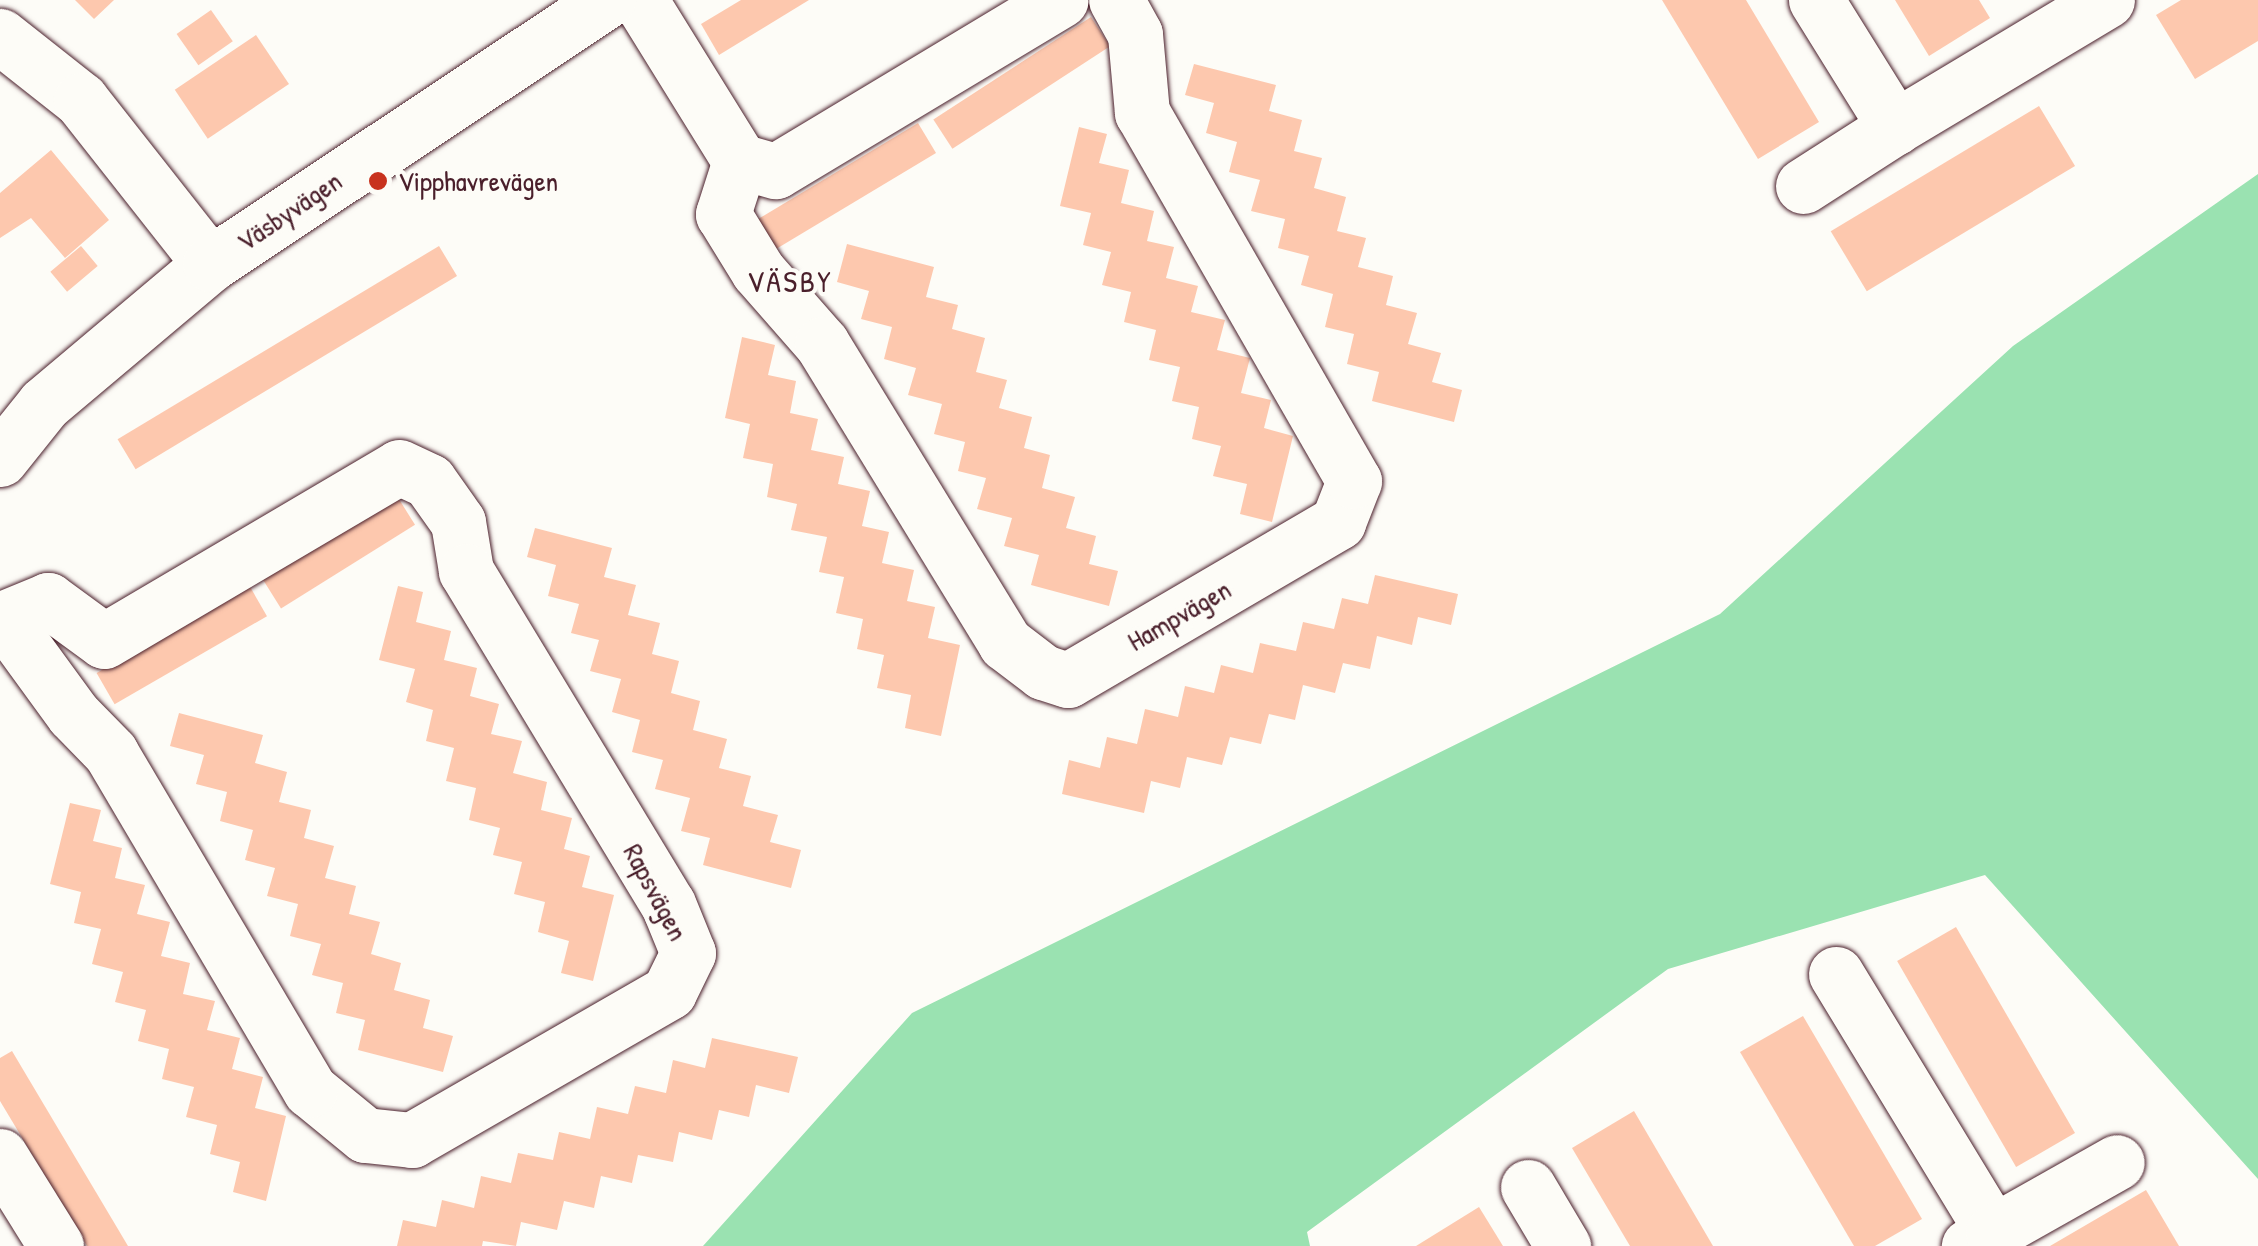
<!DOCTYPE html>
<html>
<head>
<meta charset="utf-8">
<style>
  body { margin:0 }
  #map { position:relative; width:2258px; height:1246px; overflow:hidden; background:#fdfcf7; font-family:"Patrick Hand",sans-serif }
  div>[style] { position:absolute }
  .green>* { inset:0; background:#9ae2b1 }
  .building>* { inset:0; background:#fdc8ae; transform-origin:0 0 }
  .roads { filter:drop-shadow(0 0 2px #4a1f2b) drop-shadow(0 0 2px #4a1f2b) }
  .minor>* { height:55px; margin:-27.5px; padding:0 27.5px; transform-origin:27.5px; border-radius:27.5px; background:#fdfcf7 }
  .dots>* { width:28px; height:28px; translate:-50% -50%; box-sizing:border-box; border:5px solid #fdfcf7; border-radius:50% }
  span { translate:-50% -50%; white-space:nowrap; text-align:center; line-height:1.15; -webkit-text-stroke:8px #fdfcf7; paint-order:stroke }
  .poi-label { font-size:28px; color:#4a1f2b }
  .left { translate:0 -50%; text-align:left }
  .street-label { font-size:28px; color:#4a1f2b }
  .neighbourhood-label { font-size:30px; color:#4a1f2b; letter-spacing:2.5px }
</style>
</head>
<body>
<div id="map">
  <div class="green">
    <div style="clip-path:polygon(2258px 174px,2258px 1179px,1985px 875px,1668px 969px,1307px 1232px,1310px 1246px,703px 1246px,912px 1013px,1720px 614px,2013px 346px)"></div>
  </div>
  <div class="building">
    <div style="clip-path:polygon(75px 0,114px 0,94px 19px)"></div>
    <div style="clip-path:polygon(741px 0,809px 0,719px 55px,701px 24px)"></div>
    <div style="clip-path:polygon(1662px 0,1746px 0,1819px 122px,1758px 159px)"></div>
    <div style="clip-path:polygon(1895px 0,1979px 0,1990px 18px,1929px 56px)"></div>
    <div style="clip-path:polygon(2181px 0,2258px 0,2258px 41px,2195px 79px,2156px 15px)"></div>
    <div style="left:211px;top:10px;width:38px;height:42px;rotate:55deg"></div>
    <div style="left:1091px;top:17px;width:35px;height:188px;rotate:57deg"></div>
    <div style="left:256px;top:35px;width:59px;height:98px;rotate:56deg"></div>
    <div style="clip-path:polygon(1194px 64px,1276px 85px,1269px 111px,1302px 120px,1294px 151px,1322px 158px,1314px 188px,1346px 197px,1337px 231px,1366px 238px,1358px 267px,1393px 276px,1386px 305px,1417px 313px,1408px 344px,1441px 353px,1432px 382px,1462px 390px,1454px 422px,1372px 401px,1379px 372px,1347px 364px,1354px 334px,1325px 327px,1333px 294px,1301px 285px,1309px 256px,1278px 248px,1285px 219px,1251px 211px,1260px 180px,1229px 172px,1237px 142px,1206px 133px,1214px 103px,1185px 95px)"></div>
    <div style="left:2039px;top:106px;width:70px;height:243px;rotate:59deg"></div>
    <div style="left:918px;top:123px;width:35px;height:189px;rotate:59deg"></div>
    <div style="clip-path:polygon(1079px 127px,1107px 134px,1099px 163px,1129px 170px,1121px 203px,1154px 211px,1147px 241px,1174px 247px,1166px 278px,1198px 286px,1191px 312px,1225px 320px,1217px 350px,1250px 358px,1241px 393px,1271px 400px,1264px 428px,1293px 436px,1272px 522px,1240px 514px,1247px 484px,1213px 476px,1221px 446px,1192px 439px,1199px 407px,1172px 401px,1180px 367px,1149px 360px,1156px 330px,1124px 322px,1131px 292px,1102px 285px,1111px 252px,1083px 245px,1091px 213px,1060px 206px)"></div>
    <div style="clip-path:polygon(51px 150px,109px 220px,65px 258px,31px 218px,0 238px,0 193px)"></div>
    <div style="clip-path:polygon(847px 244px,934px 267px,926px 297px,958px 305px,952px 329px,985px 338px,976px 372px,1007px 380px,999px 408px,1032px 417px,1024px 448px,1050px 455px,1042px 488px,1075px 497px,1066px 528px,1096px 536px,1089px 564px,1118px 571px,1109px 606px,1031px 585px,1039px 555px,1004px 546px,1012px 518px,977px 509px,986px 478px,958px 471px,965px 442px,934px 434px,942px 404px,908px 395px,916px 368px,884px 359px,892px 327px,861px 319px,869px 291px,837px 282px)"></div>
    <div style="left:81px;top:246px;width:26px;height:40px;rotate:50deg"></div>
    <div style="left:439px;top:246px;width:35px;height:375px;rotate:59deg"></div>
    <div style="clip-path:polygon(742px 337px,775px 345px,768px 375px,796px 381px,790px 413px,818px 419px,811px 450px,844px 457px,838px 484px,870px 491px,862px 526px,889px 532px,882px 563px,914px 570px,907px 601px,935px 607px,928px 638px,960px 645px,941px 736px,905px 728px,911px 695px,877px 688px,884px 655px,857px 649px,863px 619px,836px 613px,844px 577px,819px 572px,827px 537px,791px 530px,797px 504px,767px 497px,773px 464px,743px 458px,750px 424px,725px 418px)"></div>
    <div style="left:397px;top:496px;width:34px;height:158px;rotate:58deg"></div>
    <div style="clip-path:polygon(535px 528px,612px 548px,604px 577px,636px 585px,628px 615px,660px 623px,652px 654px,679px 661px,671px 693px,700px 701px,693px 730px,727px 739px,719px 768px,751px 776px,743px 806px,778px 815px,770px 842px,801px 850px,791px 888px,703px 865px,710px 838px,681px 831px,690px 798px,655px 789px,663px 760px,632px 752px,640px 720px,612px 712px,621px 679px,590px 671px,599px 640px,571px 633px,579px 604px,548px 596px,556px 565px,527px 557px)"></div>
    <div style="clip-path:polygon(1375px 575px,1458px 594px,1451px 625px,1418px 617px,1412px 645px,1377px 636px,1370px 669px,1343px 663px,1335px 693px,1303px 685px,1295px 720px,1269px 714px,1261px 744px,1230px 737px,1222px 765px,1187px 757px,1180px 788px,1151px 781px,1144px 813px,1062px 794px,1069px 760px,1100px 768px,1107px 737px,1137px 744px,1145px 709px,1178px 717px,1185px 686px,1214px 693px,1221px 665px,1253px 673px,1260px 643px,1296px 651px,1303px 622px,1334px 629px,1342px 598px,1368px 604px)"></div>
    <div style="left:249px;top:585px;width:36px;height:176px;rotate:60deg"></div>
    <div style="clip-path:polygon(398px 586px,423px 592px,416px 622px,451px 631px,444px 660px,477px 668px,470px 696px,499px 704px,491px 734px,522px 741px,513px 773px,547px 782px,541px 810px,572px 818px,564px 849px,590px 856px,582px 887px,614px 895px,593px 981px,561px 973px,569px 941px,538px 932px,545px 902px,514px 894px,522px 862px,493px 855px,500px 828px,469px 820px,476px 788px,446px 781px,454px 748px,426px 741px,433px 710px,406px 702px,415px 669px,379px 660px)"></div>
    <div style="clip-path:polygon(179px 713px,263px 735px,255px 763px,287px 772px,279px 802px,311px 810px,304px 838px,334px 846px,325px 878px,356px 886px,349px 914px,380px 922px,371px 954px,401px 963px,394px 990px,430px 1000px,423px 1028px,453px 1036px,443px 1072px,358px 1050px,365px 1020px,336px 1013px,343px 983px,312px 975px,321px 944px,290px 936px,298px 904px,267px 896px,275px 868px,245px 860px,253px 830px,220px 821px,227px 792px,196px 784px,204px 755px,170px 746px)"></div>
    <div style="clip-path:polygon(70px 803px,101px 810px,93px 841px,122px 848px,115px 878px,145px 885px,137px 914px,170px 922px,161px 956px,190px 963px,183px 994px,215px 1001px,207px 1030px,240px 1038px,232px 1069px,263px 1077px,255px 1108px,286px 1116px,266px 1201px,233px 1192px,240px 1162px,210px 1154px,217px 1125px,186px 1117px,194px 1087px,162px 1079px,169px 1049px,138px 1041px,146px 1010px,115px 1002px,123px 972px,92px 964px,101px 929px,74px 923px,81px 892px,50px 884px)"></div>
    <div style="left:1956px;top:927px;width:238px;height:68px;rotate:60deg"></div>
    <div style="clip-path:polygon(1803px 1016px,1922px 1219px,1875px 1246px,1854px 1246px,1740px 1052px)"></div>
    <div style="clip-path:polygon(712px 1038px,798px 1057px,789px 1093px,756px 1085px,749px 1117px,719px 1110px,712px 1140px,679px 1132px,673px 1162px,638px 1155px,632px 1183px,601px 1176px,594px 1208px,564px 1201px,557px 1230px,521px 1222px,516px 1246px,483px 1241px,482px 1246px,397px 1246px,403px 1220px,436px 1227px,442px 1200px,474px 1208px,481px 1176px,511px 1183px,518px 1153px,553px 1160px,559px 1132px,590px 1139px,597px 1107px,628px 1114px,635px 1086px,666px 1093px,673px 1060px,705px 1068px)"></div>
    <div style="clip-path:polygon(12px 1051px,128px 1246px,87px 1246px,0 1101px,0 1058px)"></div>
    <div style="clip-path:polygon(1634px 1111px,1713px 1246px,1630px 1246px,1572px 1148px)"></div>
    <div style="clip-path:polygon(2146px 1190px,2179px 1246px,2050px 1246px)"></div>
    <div style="clip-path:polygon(1479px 1207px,1503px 1246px,1416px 1246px)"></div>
  </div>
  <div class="roads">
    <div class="minor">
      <div style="left:640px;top:0;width:190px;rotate:58.2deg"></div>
      <div style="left:740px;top:161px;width:37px;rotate:16deg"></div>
      <div style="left:776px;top:171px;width:332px;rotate:-31deg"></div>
      <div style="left:1816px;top:0;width:150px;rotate:58.1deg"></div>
      <div style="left:1895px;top:127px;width:247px;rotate:-30.9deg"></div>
      <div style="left:0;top:36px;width:103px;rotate:38.3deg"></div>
      <div style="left:81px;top:100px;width:209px;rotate:51.8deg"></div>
      <div style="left:740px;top:161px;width:56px;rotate:107.8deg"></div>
      <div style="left:723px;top:214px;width:67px;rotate:58.4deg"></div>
      <div style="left:758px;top:271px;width:97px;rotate:48.8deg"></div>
      <div style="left:822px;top:344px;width:351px;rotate:58.5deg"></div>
      <div style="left:1005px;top:643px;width:48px;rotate:37.3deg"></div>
      <div style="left:1043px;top:672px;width:26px;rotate:18deg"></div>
      <div style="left:1068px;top:680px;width:313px;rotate:-30.3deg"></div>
      <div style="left:1338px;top:522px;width:44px;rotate:-68.7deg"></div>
      <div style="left:1354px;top:481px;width:425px;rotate:-119.9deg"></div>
      <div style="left:1142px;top:113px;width:79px;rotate:-95.1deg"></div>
      <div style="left:1135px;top:34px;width:39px;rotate:-119deg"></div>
      <div style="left:1803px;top:186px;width:109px;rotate:-32.7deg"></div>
      <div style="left:0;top:459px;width:70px;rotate:-51.3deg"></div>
      <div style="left:44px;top:404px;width:217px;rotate:-40.1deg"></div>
      <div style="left:210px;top:264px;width:478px;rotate:-33.6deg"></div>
      <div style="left:0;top:620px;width:52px;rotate:-22.6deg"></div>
      <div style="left:48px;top:600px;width:69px;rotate:36.2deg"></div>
      <div style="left:104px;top:641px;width:342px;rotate:-30.5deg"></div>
      <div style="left:399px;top:467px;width:33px;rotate:25deg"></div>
      <div style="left:429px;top:481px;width:50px;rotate:54.7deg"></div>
      <div style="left:458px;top:522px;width:50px;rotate:80.7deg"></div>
      <div style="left:466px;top:571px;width:389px;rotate:58.8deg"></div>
      <div style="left:668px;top:904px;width:53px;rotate:67.8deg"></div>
      <div style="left:688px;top:953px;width:43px;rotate:116deg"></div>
      <div style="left:669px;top:992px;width:297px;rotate:150.1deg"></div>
      <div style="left:412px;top:1140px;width:47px;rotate:-173.9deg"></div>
      <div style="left:365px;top:1135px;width:71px;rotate:-140.7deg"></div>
      <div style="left:310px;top:1090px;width:391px;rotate:-120.6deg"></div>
      <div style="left:111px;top:753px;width:54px;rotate:-134.3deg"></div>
      <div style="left:73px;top:714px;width:114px;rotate:-126.1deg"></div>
      <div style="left:1836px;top:974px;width:302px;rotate:58.7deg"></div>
      <div style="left:1993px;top:1232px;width:28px;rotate:150deg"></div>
      <div style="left:0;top:1156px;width:106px;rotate:58.1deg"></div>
      <div style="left:1528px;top:1187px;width:69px;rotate:59.3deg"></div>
      <div style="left:1993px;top:1232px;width:142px;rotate:-29.4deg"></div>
    </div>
  </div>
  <div class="dots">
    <div style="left:378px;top:181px;background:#c8321e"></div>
  </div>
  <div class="poi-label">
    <span class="left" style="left:398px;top:181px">Vipphavrevägen</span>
  </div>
  <div class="street-label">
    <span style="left:289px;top:211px;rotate:-34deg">Väsbyvägen</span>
    <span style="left:1179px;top:615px;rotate:-30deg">Hampvägen</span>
    <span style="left:656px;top:892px;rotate:62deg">Rapsvägen</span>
  </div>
  <div class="neighbourhood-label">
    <span style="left:790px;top:281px">VÄSBY</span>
  </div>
</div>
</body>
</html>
